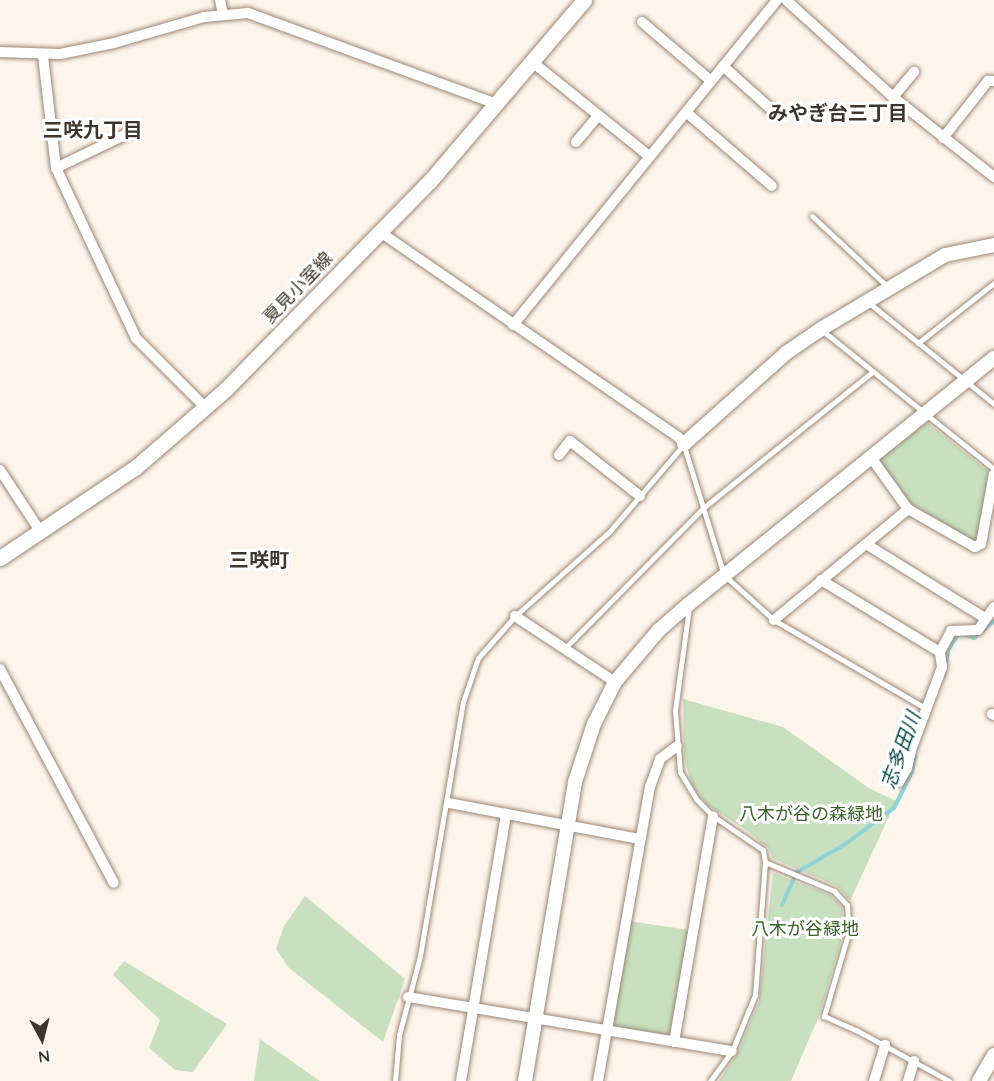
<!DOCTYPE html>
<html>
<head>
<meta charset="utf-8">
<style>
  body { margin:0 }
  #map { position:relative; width:994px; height:1081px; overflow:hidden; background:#fdf4ec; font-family:Quicksand,"Noto Sans JP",sans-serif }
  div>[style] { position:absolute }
  .green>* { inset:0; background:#c8e0bf }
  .stream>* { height:4px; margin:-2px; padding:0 2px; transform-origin:2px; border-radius:2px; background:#8ed4d5 }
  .roads { filter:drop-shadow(0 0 2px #9b8775) drop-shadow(0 0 2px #9b8775) }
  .service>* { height:5px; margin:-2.5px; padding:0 2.5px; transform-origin:2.5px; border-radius:2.5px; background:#fff }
  .minor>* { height:10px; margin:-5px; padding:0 5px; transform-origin:5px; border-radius:5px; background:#fff }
  .tertiary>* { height:14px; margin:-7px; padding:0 7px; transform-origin:7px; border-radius:7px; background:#fff }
  .secondary>* { height:15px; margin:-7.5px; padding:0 7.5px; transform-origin:7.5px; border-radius:7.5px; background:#fff }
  span { translate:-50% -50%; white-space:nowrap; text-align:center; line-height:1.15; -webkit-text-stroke:6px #fff; paint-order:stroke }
  .street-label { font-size:18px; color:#3e362e }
  .park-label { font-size:18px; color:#3a6327 }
  .neighbourhood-label { font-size:20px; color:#3e362e; font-weight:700 }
  .water-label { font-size:20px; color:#084a4b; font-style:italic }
  .north { position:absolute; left:12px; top:1009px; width:60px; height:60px; -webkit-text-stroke:4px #fff; paint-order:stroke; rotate:173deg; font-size:16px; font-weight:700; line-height:24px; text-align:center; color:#3e362e }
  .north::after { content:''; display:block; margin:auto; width:21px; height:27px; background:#3e362e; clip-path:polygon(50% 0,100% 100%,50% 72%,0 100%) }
</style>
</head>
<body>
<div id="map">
  <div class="green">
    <div style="clip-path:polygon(922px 423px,929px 424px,988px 471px,979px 538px,973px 543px,908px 503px,880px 464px,880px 458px)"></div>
    <div style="clip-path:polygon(683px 699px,783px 727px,869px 788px,896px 801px,850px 901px,837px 886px,772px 858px,769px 849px,750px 833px,706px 804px,692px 786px,684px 757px)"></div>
    <div style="clip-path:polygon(773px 873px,830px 895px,842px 907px,844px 931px,819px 1016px,791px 1081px,719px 1081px,739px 1050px,759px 1001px)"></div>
    <div style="clip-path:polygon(305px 896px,405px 979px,383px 1042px,289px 968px,276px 949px,284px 926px)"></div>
    <div style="clip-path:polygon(629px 921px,689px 930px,671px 1033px,667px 1037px,615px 1029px,613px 1023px)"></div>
    <div style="clip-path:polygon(124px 961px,227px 1024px,193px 1072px,175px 1070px,149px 1048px,160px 1020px,113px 975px)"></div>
    <div style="clip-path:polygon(260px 1039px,320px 1081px,254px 1081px)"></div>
  </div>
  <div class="stream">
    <div style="left:944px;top:676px;width:26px;rotate:-81deg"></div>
    <div style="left:948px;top:650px;width:20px;rotate:-57deg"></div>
    <div style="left:959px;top:633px;width:16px;rotate:18deg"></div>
    <div style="left:974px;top:638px;width:26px;rotate:-40deg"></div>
    <div style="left:782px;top:905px;width:36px;rotate:-66deg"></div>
    <div style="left:797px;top:872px;width:54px;rotate:-29.9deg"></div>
    <div style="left:844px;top:845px;width:62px;rotate:-36.5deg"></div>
    <div style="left:894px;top:808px;width:40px;rotate:-63.4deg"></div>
    <div style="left:912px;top:772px;width:16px;rotate:-79deg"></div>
  </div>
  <div class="roads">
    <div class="service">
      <div style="left:812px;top:216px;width:104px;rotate:43.1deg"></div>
      <div style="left:869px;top:303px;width:161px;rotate:38.9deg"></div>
      <div style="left:823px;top:331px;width:220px;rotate:38.9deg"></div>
      <div style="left:918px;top:343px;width:97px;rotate:-38.3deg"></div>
      <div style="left:684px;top:446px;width:135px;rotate:72.8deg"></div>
      <div style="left:724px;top:575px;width:67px;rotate:42deg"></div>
      <div style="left:774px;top:620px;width:175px;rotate:30.2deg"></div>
      <div style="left:689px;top:607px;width:104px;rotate:97.7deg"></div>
      <div style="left:675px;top:710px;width:62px;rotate:85.4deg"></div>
      <div style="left:680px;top:772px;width:31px;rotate:59deg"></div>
      <div style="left:696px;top:799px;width:24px;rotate:45deg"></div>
      <div style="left:713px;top:816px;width:60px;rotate:34.2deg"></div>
      <div style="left:763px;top:850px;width:12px;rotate:81deg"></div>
      <div style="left:765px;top:862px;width:133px;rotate:94.3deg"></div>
      <div style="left:755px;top:995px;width:61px;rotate:112.3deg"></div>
      <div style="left:732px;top:1051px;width:37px;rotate:126deg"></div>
      <div style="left:565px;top:648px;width:197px;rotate:-45.4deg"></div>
      <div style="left:703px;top:508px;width:217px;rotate:-38.8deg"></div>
      <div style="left:765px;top:862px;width:75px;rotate:22.8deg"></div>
      <div style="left:834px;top:891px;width:19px;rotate:47deg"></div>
      <div style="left:847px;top:905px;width:26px;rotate:86deg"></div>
      <div style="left:849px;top:931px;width:89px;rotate:106.4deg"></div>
      <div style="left:824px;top:1016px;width:35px;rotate:24deg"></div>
      <div style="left:856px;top:1030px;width:106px;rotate:28.7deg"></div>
      <div style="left:395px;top:1081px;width:46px;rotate:-85deg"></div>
      <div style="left:399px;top:1035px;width:82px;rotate:-75.1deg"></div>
      <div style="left:420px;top:956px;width:258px;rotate:-80.4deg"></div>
      <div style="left:463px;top:702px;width:46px;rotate:-71.2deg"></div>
      <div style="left:478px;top:658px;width:56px;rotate:-48.6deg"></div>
      <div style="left:515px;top:616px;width:127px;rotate:-41.8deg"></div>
      <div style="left:610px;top:531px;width:114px;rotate:-49.6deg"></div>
    </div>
    <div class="minor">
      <div style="left:220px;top:0;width:14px;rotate:78deg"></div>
      <div style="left:786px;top:0;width:144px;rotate:42.2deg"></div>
      <div style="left:893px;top:97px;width:129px;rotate:38.4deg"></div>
      <div style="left:642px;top:22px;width:91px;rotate:40.5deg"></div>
      <div style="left:0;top:52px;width:60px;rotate:1.9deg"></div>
      <div style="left:60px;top:54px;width:55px;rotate:-11.5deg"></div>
      <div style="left:114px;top:43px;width:94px;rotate:-16.1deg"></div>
      <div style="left:204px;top:17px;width:44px;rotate:-5.2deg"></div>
      <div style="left:248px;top:13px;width:264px;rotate:20.1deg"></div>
      <div style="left:43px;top:56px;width:113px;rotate:83.4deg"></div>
      <div style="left:56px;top:168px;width:188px;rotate:64.8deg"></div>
      <div style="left:136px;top:338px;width:99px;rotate:45deg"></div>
      <div style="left:531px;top:61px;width:150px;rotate:38.8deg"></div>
      <div style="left:723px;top:66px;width:67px;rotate:42deg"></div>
      <div style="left:893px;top:97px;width:33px;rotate:-50deg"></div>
      <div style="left:686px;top:112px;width:113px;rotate:40.7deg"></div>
      <div style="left:943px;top:138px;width:73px;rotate:-51.7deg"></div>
      <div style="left:988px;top:81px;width:6px"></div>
      <div style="left:576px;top:142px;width:35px;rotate:-50deg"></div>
      <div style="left:56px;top:168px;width:79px;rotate:-25.6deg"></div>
      <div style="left:380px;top:232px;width:362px;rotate:34.5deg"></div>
      <div style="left:678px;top:437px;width:9px;rotate:49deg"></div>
      <div style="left:513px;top:325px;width:419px;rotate:-50.9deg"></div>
      <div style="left:559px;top:455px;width:18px;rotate:-52deg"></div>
      <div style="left:570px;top:441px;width:89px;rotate:38.2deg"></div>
      <div style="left:870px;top:456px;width:65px;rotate:54.4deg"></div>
      <div style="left:908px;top:509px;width:77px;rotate:29.6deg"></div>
      <div style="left:975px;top:547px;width:7px;rotate:-27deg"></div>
      <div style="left:981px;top:544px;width:71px;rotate:-79.5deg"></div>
      <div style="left:0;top:470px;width:73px;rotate:56.7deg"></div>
      <div style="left:866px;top:544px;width:140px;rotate:31.9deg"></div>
      <div style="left:821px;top:580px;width:139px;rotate:31.2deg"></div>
      <div style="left:515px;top:616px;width:120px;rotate:33.4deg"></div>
      <div style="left:774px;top:620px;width:174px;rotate:-39.6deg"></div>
      <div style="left:0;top:669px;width:242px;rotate:62deg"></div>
      <div style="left:992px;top:714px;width:2px;rotate:27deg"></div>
      <div style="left:899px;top:782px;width:16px;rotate:-60deg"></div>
      <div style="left:907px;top:768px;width:18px;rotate:-77deg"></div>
      <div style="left:911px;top:750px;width:89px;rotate:-69.5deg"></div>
      <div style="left:942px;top:667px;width:15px;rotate:-98deg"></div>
      <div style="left:940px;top:652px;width:24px;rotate:-62deg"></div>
      <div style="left:951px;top:631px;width:27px;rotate:-2deg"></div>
      <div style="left:978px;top:630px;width:28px;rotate:-55deg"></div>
      <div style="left:449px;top:803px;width:193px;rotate:10.7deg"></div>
      <div style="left:408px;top:997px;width:328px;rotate:9.5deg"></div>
      <div style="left:674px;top:1042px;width:229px;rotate:-80.2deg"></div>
      <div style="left:461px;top:1081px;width:271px;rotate:-80.4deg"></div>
      <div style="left:598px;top:1081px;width:299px;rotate:-80deg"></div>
      <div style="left:650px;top:787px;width:30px;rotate:-70deg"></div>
      <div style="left:660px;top:759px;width:21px;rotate:-37deg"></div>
      <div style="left:874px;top:1081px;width:38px;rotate:-73deg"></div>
      <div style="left:908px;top:1081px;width:21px;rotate:-73deg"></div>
    </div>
    <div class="tertiary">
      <div style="left:684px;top:444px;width:137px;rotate:-41.7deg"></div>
      <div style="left:786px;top:353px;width:42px;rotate:-34.4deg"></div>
      <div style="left:821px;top:329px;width:144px;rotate:-30.8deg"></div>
      <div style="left:945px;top:255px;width:50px;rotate:-11.5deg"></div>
      <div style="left:525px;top:1081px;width:303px;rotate:-80.5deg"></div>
      <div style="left:575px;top:782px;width:61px;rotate:-71.9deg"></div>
      <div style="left:594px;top:724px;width:47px;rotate:-63.4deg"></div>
      <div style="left:615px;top:682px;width:68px;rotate:-49.8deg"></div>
      <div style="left:659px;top:630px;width:40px;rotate:-41deg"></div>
      <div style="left:689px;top:604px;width:392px;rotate:-38.9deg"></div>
      <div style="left:979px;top:1081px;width:30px;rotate:-60deg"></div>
    </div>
    <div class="secondary">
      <div style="left:0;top:558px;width:164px;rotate:-33.8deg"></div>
      <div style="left:136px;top:467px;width:119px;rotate:-40.9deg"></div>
      <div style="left:226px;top:389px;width:291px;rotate:-45.6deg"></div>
      <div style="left:430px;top:181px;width:238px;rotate:-49.6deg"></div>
    </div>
  </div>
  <div class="street-label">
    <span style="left:298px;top:288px;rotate:-46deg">夏見小室線</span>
  </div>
  <div class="park-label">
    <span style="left:811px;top:814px">八木が谷の森緑地</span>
    <span style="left:805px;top:929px">八木が谷緑地</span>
  </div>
  <div class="neighbourhood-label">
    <span style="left:838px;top:112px">みやぎ台三丁目</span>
    <span style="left:93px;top:129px">三咲九丁目</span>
    <span style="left:259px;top:559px">三咲町</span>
  </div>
  <div class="water-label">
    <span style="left:900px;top:750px;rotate:-70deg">志多田川</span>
  </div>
  <div class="north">N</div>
</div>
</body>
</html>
